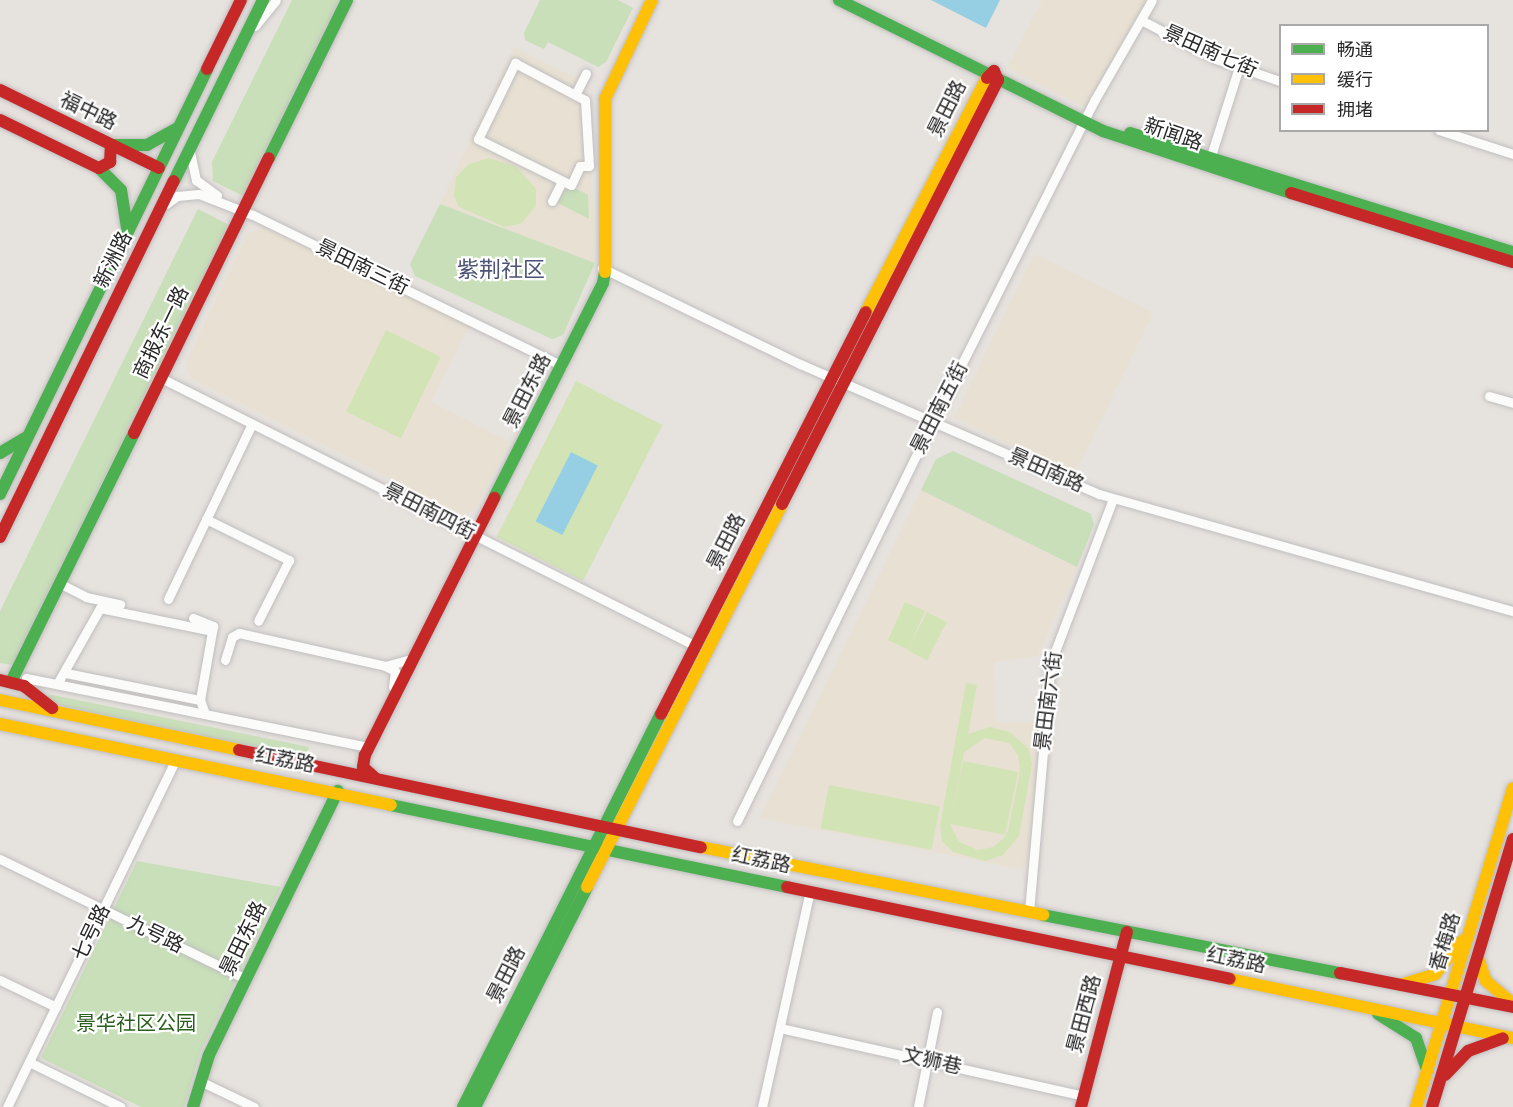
<!DOCTYPE html>
<html>
<head>
<meta charset="utf-8">
<style>
  body { margin:0 }
  #map { position:relative; width:1513px; height:1107px; overflow:hidden; background:#e6e2de; font-family:"Source Sans 3","Noto Sans SC",sans-serif }
  div>[style] { position:absolute }
  .education>* { inset:0; background:#e8e1d3; transform-origin:0 0 }
  .green>* { inset:0; background:#c8dfb9 }
  .pitch>* { inset:0; background:#d2e3b6; transform-origin:0 0 }
  .water>* { inset:0; background:#96cfe4; transform-origin:0 0 }
  .roads { filter:drop-shadow(0 0 2px #c0bebf) drop-shadow(0 0 2px #c0bebf) }
  .street>* { height:9px; margin:-4.5px; padding:0 4.5px; transform-origin:4.5px; border-radius:4.5px; background:#fbfbfa }
  .fast>* { height:12px; margin:-6px; padding:0 6px; transform-origin:6px; border-radius:6px; background:#4caf50 }
  .slow>* { height:12px; margin:-6px; padding:0 6px; transform-origin:6px; border-radius:6px; background:#ffc107 }
  .jam>* { height:12px; margin:-6px; padding:0 6px; transform-origin:6px; border-radius:6px; background:#c62828 }
  span { translate:-50% -50%; white-space:nowrap; text-align:center; line-height:1.15; -webkit-text-stroke:4.5px #fff; paint-order:stroke }
  .street-label { font-size:20px; color:#282828 }
  .park-label { font-size:20px; color:#2b5f1e }
  .quarter-label { font-size:22px; color:#4c5375 }
  .legend { position:absolute; left:1279px; top:24px; width:210px; height:108px; box-sizing:border-box; background:#fff; border:2px solid #a9a9a9; margin:0; padding:8px 10px; list-style:none; font-size:18px; color:#282828 }
  .legend li { display:flex; align-items:center; gap:12px; height:30px }
  .legend b { width:30px; border:2px solid #a9a9a9 }
</style>
</head>
<body>
<div id="map">
  <div class="education">
    <div style="clip-path:polygon(1042px 0,1146px 0,1086px 108px,1007px 68px)"></div>
    <div style="clip-path:polygon(514px 47px,588px 84px,595px 263px,440px 204px)"></div>
    <div style="clip-path:polygon(269px 226px,470px 325px,431px 402px,510px 442px,475px 509px,463px 515px,191px 379px,185px 364px,247px 234px)"></div>
    <div style="left:1034px;top:254px;width:133px;height:182px;rotate:26deg"></div>
    <div style="clip-path:polygon(921px 490px,1077px 567px,1038px 656px,994px 662px,995px 722px,1042px 722px,1029px 861px,1019px 869px,760px 818px)"></div>
  </div>
  <div class="green">
    <div style="clip-path:polygon(292px 0,339px 0,243px 196px,213px 181px,212px 162px)"></div>
    <div style="clip-path:polygon(540px 0,618px 0,633px 8px,606px 62px,598px 67px,548px 42px,544px 49px,525px 40px,524px 33px)"></div>
    <div style="clip-path:polygon(566px 184px,588px 195px,589px 219px,558px 203px)"></div>
    <div style="clip-path:polygon(440px 204px,595px 263px,563px 335px,552px 339px,415px 276px,410px 264px)"></div>
    <div style="clip-path:polygon(198px 209px,229px 225px,12px 665px,0 663px,0 611px)"></div>
    <div style="clip-path:polygon(953px 451px,1091px 514px,1094px 525px,1077px 567px,921px 490px,936px 459px)"></div>
    <div style="clip-path:polygon(53px 695px,309px 747px,306px 758px,58px 705px,47px 696px)"></div>
    <div style="clip-path:polygon(137px 861px,281px 887px,200px 1053px,184px 1107px,141px 1107px,41px 1058px)"></div>
  </div>
  <div class="pitch">
    <div style="clip-path:polygon(489px 158px,517px 167px,536px 189px,536px 206px,522px 223px,505px 227px,459px 207px,454px 196px,456px 177px,469px 164px)"></div>
    <div style="left:386px;top:330px;width:61px;height:91px;rotate:26deg"></div>
    <div style="left:576px;top:381px;width:97px;height:175px;rotate:27deg"></div>
    <div style="left:905px;top:602px;width:22px;height:42px;rotate:24deg"></div>
    <div style="left:927px;top:612px;width:22px;height:43px;rotate:27deg"></div>
    <div style="clip-path:polygon(evenodd,966px 683px,977px 685px,968px 734px,990px 727px,1010px 732px,1029px 749px,1032px 764px,1019px 836px,1003px 855px,985px 861px,953px 852px,942px 841px,940px 825px,966px 683px,984px 738px,1009px 743px,1018px 755px,1020px 770px,1008px 831px,1004px 838px,993px 847px,978px 850px,959px 842px,950px 824px,1005px 835px,1018px 772px,963px 761px,950px 821px,964px 753px,984px 738px)"></div>
    <div style="left:829px;top:785px;width:113px;height:44px;rotate:11deg"></div>
  </div>
  <div class="water">
    <div style="clip-path:polygon(931px 0,1000px 0,986px 28px)"></div>
    <div style="left:571px;top:452px;width:30px;height:78px;rotate:27deg"></div>
  </div>
  <div class="roads">
    <div class="street">
      <div style="left:1141px;top:20px;width:85px;rotate:27.5deg"></div>
      <div style="left:1216px;top:59px;width:68px;rotate:19deg"></div>
      <div style="left:255px;top:26px;width:33px;rotate:-51deg"></div>
      <div style="left:515px;top:63px;width:79px;rotate:27.9deg"></div>
      <div style="left:585px;top:100px;width:66px;rotate:86.5deg"></div>
      <div style="left:589px;top:166px;width:9px;rotate:180deg"></div>
      <div style="left:580px;top:166px;width:21px;rotate:115deg"></div>
      <div style="left:571px;top:185px;width:104px;rotate:-153.7deg"></div>
      <div style="left:478px;top:139px;width:85px;rotate:-64deg"></div>
      <div style="left:576px;top:93px;width:22px;rotate:-63deg"></div>
      <div style="left:1439px;top:130px;width:78px;rotate:18deg"></div>
      <div style="left:190px;top:152px;width:29px;rotate:78deg"></div>
      <div style="left:196px;top:180px;width:26px;rotate:36deg"></div>
      <div style="left:1209px;top:162px;width:100px;rotate:-72.5deg"></div>
      <div style="left:552px;top:201px;width:22px;rotate:-63deg"></div>
      <div style="left:166px;top:204px;width:14px;rotate:-36deg"></div>
      <div style="left:177px;top:196px;width:22px;rotate:-5deg"></div>
      <div style="left:199px;top:194px;width:58px;rotate:21.3deg"></div>
      <div style="left:253px;top:215px;width:344px;rotate:26deg"></div>
      <div style="left:602px;top:268px;width:220px;rotate:25.9deg"></div>
      <div style="left:800px;top:364px;width:326px;rotate:23.5deg"></div>
      <div style="left:1099px;top:494px;width:430px;rotate:15.8deg"></div>
      <div style="left:161px;top:378px;width:598px;rotate:26.61deg"></div>
      <div style="left:1489px;top:396px;width:25px;rotate:16deg"></div>
      <div style="left:206px;top:519px;width:93px;rotate:26.3deg"></div>
      <div style="left:289px;top:560px;width:68px;rotate:116.9deg"></div>
      <div style="left:61px;top:584px;width:28px;rotate:27deg"></div>
      <div style="left:86px;top:597px;width:35px;rotate:12deg"></div>
      <div style="left:168px;top:599px;width:194px;rotate:-64.4deg"></div>
      <div style="left:193px;top:618px;width:22px;rotate:22deg"></div>
      <div style="left:213px;top:626px;width:75px;rotate:100deg"></div>
      <div style="left:200px;top:700px;width:15px;rotate:70deg"></div>
      <div style="left:225px;top:660px;width:24px;rotate:-73deg"></div>
      <div style="left:232px;top:637px;width:8px;rotate:-30deg"></div>
      <div style="left:239px;top:633px;width:150px;rotate:12.7deg"></div>
      <div style="left:385px;top:666px;width:23px;rotate:-15deg"></div>
      <div style="left:387px;top:667px;width:9px;rotate:27deg"></div>
      <div style="left:395px;top:671px;width:16px;rotate:97deg"></div>
      <div style="left:66px;top:673px;width:137px;rotate:11.4deg"></div>
      <div style="left:57px;top:684px;width:87px;rotate:-60.5deg"></div>
      <div style="left:100px;top:608px;width:114px;rotate:11.6deg"></div>
      <div style="left:24px;top:686px;width:8px;rotate:-76deg"></div>
      <div style="left:26px;top:678px;width:344px;rotate:11.4deg"></div>
      <div style="left:737px;top:821px;width:421px;rotate:-63.9deg"></div>
      <div style="left:922px;top:443px;width:383px;rotate:-63.3deg"></div>
      <div style="left:1094px;top:101px;width:116px;rotate:-60.1deg"></div>
      <div style="left:0;top:859px;width:274px;rotate:26deg"></div>
      <div style="left:1029px;top:912px;width:251px;rotate:-85deg"></div>
      <div style="left:1051px;top:662px;width:174px;rotate:-69.2deg"></div>
      <div style="left:0;top:980px;width:62px;rotate:25.7deg"></div>
      <div style="left:780px;top:1028px;width:311px;rotate:12.6deg"></div>
      <div style="left:29px;top:1062px;width:102px;rotate:26.1deg"></div>
      <div style="left:200px;top:1081px;width:60px;rotate:25.7deg"></div>
      <div style="left:7px;top:1107px;width:387px;rotate:-64.1deg"></div>
      <div style="left:762px;top:1107px;width:221px;rotate:-77.5deg"></div>
      <div style="left:918px;top:1107px;width:97px;rotate:-78.7deg"></div>
    </div>
    <div class="fast">
      <div style="left:839px;top:0;width:295px;rotate:26.4deg"></div>
      <div style="left:1103px;top:131px;width:198px;rotate:18.3deg"></div>
      <div style="left:1130px;top:133px;width:401px;rotate:17.3deg"></div>
      <div style="left:111px;top:145px;width:36px"></div>
      <div style="left:147px;top:145px;width:33px;rotate:-29deg"></div>
      <div style="left:269px;top:158px;width:176px;rotate:-63.7deg"></div>
      <div style="left:99px;top:168px;width:31px;rotate:45deg"></div>
      <div style="left:121px;top:190px;width:37px;rotate:81deg"></div>
      <div style="left:174px;top:181px;width:202px;rotate:-63.8deg"></div>
      <div style="left:0;top:453px;width:31px;rotate:-31deg"></div>
      <div style="left:0;top:494px;width:473px;rotate:-64deg"></div>
      <div style="left:494px;top:498px;width:241px;rotate:-63.1deg"></div>
      <div style="left:603px;top:283px;width:11px;rotate:-80deg"></div>
      <div style="left:11px;top:682px;width:278px;rotate:-63.7deg"></div>
      <div style="left:391px;top:805px;width:404px;rotate:11.7deg"></div>
      <div style="left:1043px;top:915px;width:303px;rotate:11.1deg"></div>
      <div style="left:1378px;top:1014px;width:45px;rotate:32.3deg"></div>
      <div style="left:1416px;top:1038px;width:34px;rotate:71deg"></div>
      <div style="left:193px;top:1107px;width:54px;rotate:-72.9deg"></div>
      <div style="left:209px;top:1055px;width:294px;rotate:-64deg"></div>
      <div style="left:463px;top:1107px;width:440px;rotate:-63.3deg"></div>
      <div style="left:475px;top:1107px;width:247px;rotate:-63deg"></div>
    </div>
    <div class="slow">
      <div style="left:605px;top:272px;width:173px;rotate:-90deg"></div>
      <div style="left:605px;top:99px;width:110px;rotate:-64.6deg"></div>
      <div style="left:866px;top:312px;width:263px;rotate:-62.7deg"></div>
      <div style="left:0;top:700px;width:244px;rotate:11.8deg"></div>
      <div style="left:0;top:724px;width:399px;rotate:11.7deg"></div>
      <div style="left:701px;top:847px;width:349px;rotate:11.2deg"></div>
      <div style="left:587px;top:887px;width:430px;rotate:-63deg"></div>
      <div style="left:1478px;top:958px;width:24px;rotate:71deg"></div>
      <div style="left:1486px;top:981px;width:35px;rotate:40deg"></div>
      <div style="left:1230px;top:979px;width:289px;rotate:11.8deg"></div>
      <div style="left:1400px;top:985px;width:37px;rotate:-17deg"></div>
      <div style="left:1435px;top:974px;width:43px;rotate:-50.7deg"></div>
      <div style="left:1416px;top:1107px;width:333px;rotate:-73.1deg"></div>
    </div>
    <div class="jam">
      <div style="left:207px;top:69px;width:77px;rotate:-63.8deg"></div>
      <div style="left:0;top:90px;width:177px;rotate:26.1deg"></div>
      <div style="left:0;top:120px;width:110px;rotate:25.9deg"></div>
      <div style="left:99px;top:168px;width:13px;rotate:-29deg"></div>
      <div style="left:110px;top:162px;width:17px;rotate:-87deg"></div>
      <div style="left:1291px;top:193px;width:232px;rotate:17.3deg"></div>
      <div style="left:134px;top:433px;width:306px;rotate:-63.9deg"></div>
      <div style="left:782px;top:504px;width:476px;rotate:-63deg"></div>
      <div style="left:998px;top:80px;width:10px;rotate:-114deg"></div>
      <div style="left:994px;top:71px;width:10px;rotate:135deg"></div>
      <div style="left:0;top:537px;width:396px;rotate:-64deg"></div>
      <div style="left:0;top:680px;width:25px;rotate:14deg"></div>
      <div style="left:24px;top:686px;width:36px;rotate:38deg"></div>
      <div style="left:661px;top:714px;width:451px;rotate:-63deg"></div>
      <div style="left:239px;top:750px;width:472px;rotate:11.9deg"></div>
      <div style="left:374px;top:777px;width:15px;rotate:-138deg"></div>
      <div style="left:363px;top:767px;width:12px;rotate:-81deg"></div>
      <div style="left:365px;top:755px;width:288px;rotate:-63.3deg"></div>
      <div style="left:787px;top:887px;width:452px;rotate:11.7deg"></div>
      <div style="left:1340px;top:973px;width:176px;rotate:11.1deg"></div>
      <div style="left:1445px;top:1075px;width:33px;rotate:-46deg"></div>
      <div style="left:1468px;top:1051px;width:37px;rotate:-20deg"></div>
      <div style="left:1081px;top:1107px;width:181px;rotate:-75.3deg"></div>
      <div style="left:1432px;top:1107px;width:280px;rotate:-73.2deg"></div>
    </div>
  </div>
  <div class="street-label">
    <span style="left:1210px;top:52px;rotate:24deg">景田南七街</span>
    <span style="left:948px;top:109px;rotate:-63deg">景田路</span>
    <span style="left:88px;top:112px;rotate:26deg">福中路</span>
    <span style="left:1173px;top:135px;rotate:19deg">新闻路</span>
    <span style="left:114px;top:260px;rotate:-64deg">新洲路</span>
    <span style="left:362px;top:268px;rotate:26deg">景田南三街</span>
    <span style="left:162px;top:333px;rotate:-64deg">商报东一路</span>
    <span style="left:528px;top:391px;rotate:-63deg">景田东路</span>
    <span style="left:940px;top:408px;rotate:-63deg">景田南五街</span>
    <span style="left:1046px;top:471px;rotate:24deg">景田南路</span>
    <span style="left:429px;top:512px;rotate:27deg">景田南四街</span>
    <span style="left:727px;top:542px;rotate:-63deg">景田路</span>
    <span style="left:1049px;top:701px;rotate:-83deg">景田南六街</span>
    <span style="left:285px;top:761px;rotate:11deg">红荔路</span>
    <span style="left:761px;top:861px;rotate:12deg">红荔路</span>
    <span style="left:92px;top:933px;rotate:-64deg">七号路</span>
    <span style="left:155px;top:935px;rotate:26deg">九号路</span>
    <span style="left:244px;top:939px;rotate:-64deg">景田东路</span>
    <span style="left:1446px;top:942px;rotate:-73deg">香梅路</span>
    <span style="left:1236px;top:961px;rotate:12deg">红荔路</span>
    <span style="left:507px;top:975px;rotate:-63deg">景田路</span>
    <span style="left:1085px;top:1014px;rotate:-75deg">景田西路</span>
    <span style="left:932px;top:1062px;rotate:13deg">文狮巷</span>
  </div>
  <div class="park-label">
    <span style="left:136px;top:1024px">景华社区公园</span>
  </div>
  <div class="quarter-label">
    <span style="left:501px;top:271px">紫荆社区</span>
  </div>
  <ul class="legend">
  <li><b style="height:8px;background:#4caf50"></b>畅通</li>
  <li><b style="height:8px;background:#ffc107"></b>缓行</li>
  <li><b style="height:8px;background:#c62828"></b>拥堵</li>
  </ul>
</div>
</body>
</html>
